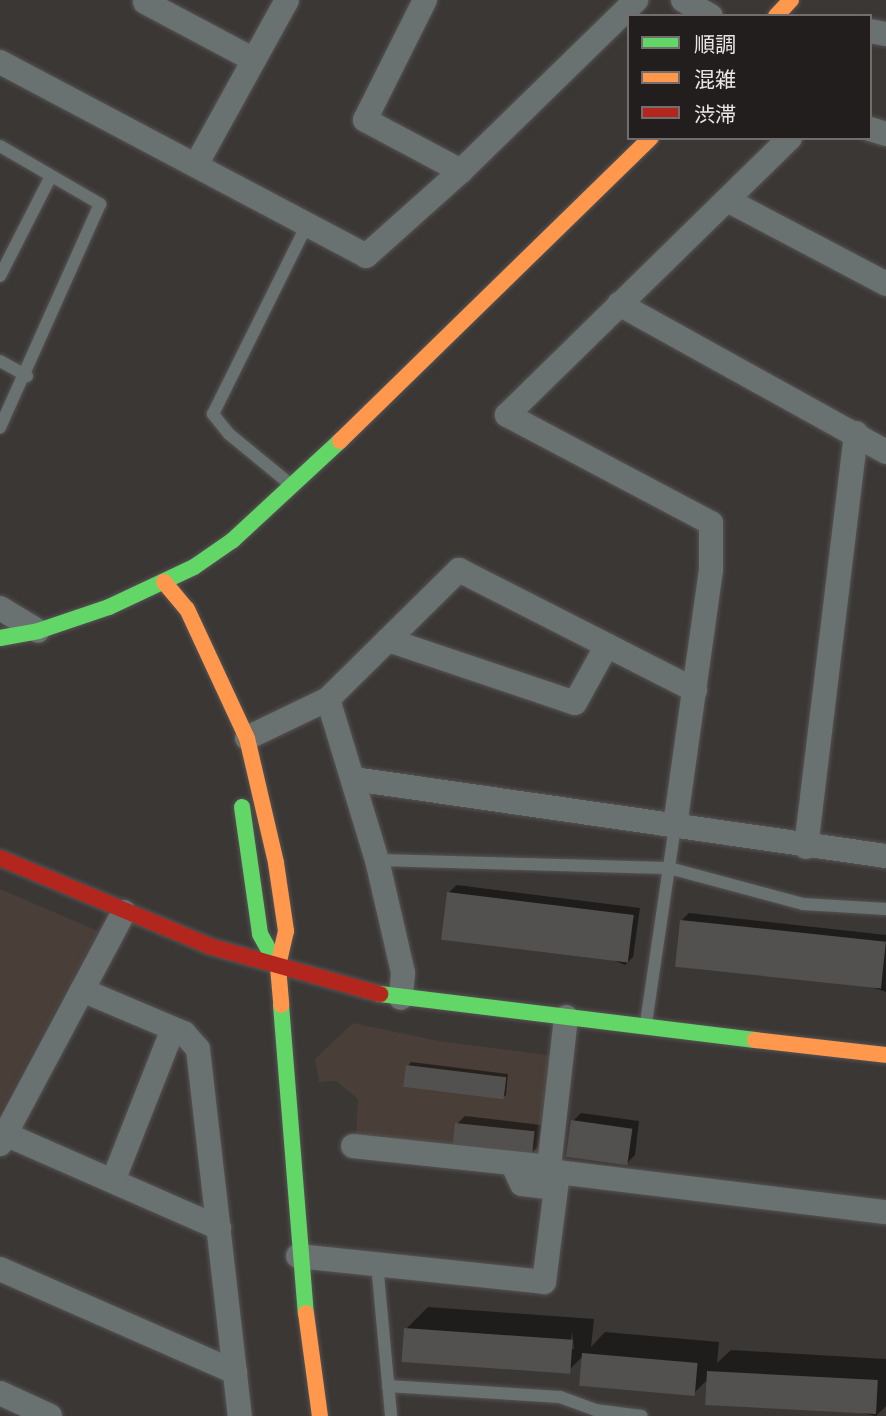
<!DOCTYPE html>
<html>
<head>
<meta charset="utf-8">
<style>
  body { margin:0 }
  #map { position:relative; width:886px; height:1416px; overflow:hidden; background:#3a3735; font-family:"PT Sans","Noto Sans JP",sans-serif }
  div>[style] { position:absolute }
  .built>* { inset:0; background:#493e38 }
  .shadow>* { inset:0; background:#0007 }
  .building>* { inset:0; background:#53514f; transform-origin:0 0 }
  .roads { filter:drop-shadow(0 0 2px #555352) drop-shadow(0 0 2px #555352) }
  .lane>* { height:12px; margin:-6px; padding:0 6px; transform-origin:6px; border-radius:6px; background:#6a7171 }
  .street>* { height:24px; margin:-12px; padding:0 12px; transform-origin:12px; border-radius:12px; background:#6a7171 }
  .fast>* { height:16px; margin:-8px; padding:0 8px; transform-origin:8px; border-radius:8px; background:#63d668 }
  .slow>* { height:16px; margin:-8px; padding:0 8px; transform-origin:8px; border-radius:8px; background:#ff974d }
  .jam>* { height:16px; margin:-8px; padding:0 8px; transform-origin:8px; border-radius:8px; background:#b3261e }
  span { translate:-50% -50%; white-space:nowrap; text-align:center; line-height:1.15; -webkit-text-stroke:5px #211e1d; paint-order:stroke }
  .legend { position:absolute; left:627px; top:14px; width:245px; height:126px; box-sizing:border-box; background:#211e1d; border:2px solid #716e6d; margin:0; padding:9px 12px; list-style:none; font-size:21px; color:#eae6e4 }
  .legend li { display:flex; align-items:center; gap:14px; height:35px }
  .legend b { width:35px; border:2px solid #716e6d }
</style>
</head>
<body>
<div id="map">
  <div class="built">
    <div style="clip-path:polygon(0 889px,98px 931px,0 1112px)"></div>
    <div style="clip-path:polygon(353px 1023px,439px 1041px,554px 1056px,545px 1155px,356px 1136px,358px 1099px,336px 1081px,319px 1082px,315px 1059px)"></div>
  </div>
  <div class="shadow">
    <div style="clip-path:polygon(457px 885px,640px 908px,633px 957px,625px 965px,449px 892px)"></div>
    <div style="clip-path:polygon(689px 913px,886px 935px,886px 992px,681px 921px)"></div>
    <div style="clip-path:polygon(411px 1062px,508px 1074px,506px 1095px,502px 1098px,408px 1066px)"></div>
    <div style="clip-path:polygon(581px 1113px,639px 1121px,635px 1155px,627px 1163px,573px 1121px)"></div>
    <div style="clip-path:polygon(465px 1116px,541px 1125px,538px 1147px,530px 1155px,457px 1124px)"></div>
    <div style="clip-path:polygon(evenodd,428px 1307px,594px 1319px,591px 1347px,605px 1332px,719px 1342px,717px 1363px,731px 1350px,886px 1359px,886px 1406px,876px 1416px,708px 1379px,694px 1393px,583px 1356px,569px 1370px,406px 1329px,428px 1307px,572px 1332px,574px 1349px,570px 1349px,572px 1332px)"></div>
  </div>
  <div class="building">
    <div style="left:447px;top:892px;width:188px;height:48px;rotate:7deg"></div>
    <div style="left:680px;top:920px;width:207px;height:47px;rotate:6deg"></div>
    <div style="left:406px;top:1065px;width:101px;height:22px;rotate:7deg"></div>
    <div style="left:571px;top:1120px;width:62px;height:37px;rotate:8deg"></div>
    <div style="left:455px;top:1123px;width:80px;height:24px;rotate:6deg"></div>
    <div style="left:404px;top:1328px;width:169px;height:34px;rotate:4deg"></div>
    <div style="left:582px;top:1353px;width:116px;height:33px;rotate:5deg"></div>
    <div style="left:707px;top:1371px;width:171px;height:34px;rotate:3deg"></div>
  </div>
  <div class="roads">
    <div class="lane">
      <div style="left:0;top:146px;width:116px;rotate:30.1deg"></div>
      <div style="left:100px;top:204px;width:245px;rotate:114.1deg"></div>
      <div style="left:0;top:276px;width:112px;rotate:-63deg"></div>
      <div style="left:0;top:361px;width:31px;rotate:29deg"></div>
      <div style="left:290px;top:484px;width:79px;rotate:-140.7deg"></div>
      <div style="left:229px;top:434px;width:26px;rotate:-129deg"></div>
      <div style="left:213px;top:414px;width:211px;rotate:-63.6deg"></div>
      <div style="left:377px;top:860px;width:292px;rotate:1.6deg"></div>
      <div style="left:669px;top:868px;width:139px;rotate:15deg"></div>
      <div style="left:803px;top:904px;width:83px;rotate:3.4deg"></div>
      <div style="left:646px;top:1023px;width:199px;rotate:-81.6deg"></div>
      <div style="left:377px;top:1264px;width:153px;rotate:84.7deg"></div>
      <div style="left:388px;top:1386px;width:172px;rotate:3.7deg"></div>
      <div style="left:560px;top:1397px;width:37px;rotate:20deg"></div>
      <div style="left:595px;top:1410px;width:47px;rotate:7.3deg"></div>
    </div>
    <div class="street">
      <div style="left:425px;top:0;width:134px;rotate:116.6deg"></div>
      <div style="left:365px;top:120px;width:109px;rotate:28deg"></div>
      <div style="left:683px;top:0;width:32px;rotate:30deg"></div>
      <div style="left:145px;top:2px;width:123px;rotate:28deg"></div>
      <div style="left:870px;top:31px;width:16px;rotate:11deg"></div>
      <div style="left:0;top:62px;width:414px;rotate:27.9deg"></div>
      <div style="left:366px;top:256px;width:127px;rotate:-41.8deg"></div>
      <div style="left:461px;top:171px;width:245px;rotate:-44.3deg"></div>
      <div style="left:870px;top:129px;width:17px;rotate:17deg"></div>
      <div style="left:196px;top:165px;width:188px;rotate:-61.1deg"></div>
      <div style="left:727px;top:200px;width:180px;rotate:27.8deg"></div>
      <div style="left:619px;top:304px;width:305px;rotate:29deg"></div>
      <div style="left:0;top:608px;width:44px;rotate:31.2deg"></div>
      <div style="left:388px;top:640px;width:197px;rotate:18.6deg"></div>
      <div style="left:575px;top:703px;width:66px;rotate:-61.1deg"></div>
      <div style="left:328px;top:699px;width:168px;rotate:73.1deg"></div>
      <div style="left:377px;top:860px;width:116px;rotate:77deg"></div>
      <div style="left:403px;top:973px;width:25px;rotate:95deg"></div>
      <div style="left:247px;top:738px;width:90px;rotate:-25.7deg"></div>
      <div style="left:328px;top:699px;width:184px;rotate:-44.6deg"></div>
      <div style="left:459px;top:570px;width:265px;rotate:27deg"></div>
      <div style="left:354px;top:779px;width:538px;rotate:8.24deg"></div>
      <div style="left:675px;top:826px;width:259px;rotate:-82deg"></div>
      <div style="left:711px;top:570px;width:47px;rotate:-90deg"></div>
      <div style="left:711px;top:523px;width:231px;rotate:-152.1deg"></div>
      <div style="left:507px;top:415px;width:396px;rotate:-44.4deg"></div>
      <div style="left:806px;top:847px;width:417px;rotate:-83.1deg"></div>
      <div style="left:82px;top:990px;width:111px;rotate:22.9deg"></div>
      <div style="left:184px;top:1033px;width:21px;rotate:49deg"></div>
      <div style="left:198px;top:1049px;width:369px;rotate:83.5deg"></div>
      <div style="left:5px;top:1134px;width:234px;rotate:23.7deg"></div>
      <div style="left:0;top:1144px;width:263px;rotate:-61.9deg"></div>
      <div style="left:353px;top:1146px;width:197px;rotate:6.1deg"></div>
      <div style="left:549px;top:1167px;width:151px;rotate:-83.5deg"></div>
      <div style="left:512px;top:1163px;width:23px;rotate:65deg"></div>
      <div style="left:522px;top:1184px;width:34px;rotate:7deg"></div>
      <div style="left:113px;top:1181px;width:163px;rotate:-68.5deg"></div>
      <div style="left:298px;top:1256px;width:247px;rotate:6deg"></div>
      <div style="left:544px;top:1282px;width:111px;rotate:-82.7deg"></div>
      <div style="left:558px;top:1172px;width:330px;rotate:7deg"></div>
      <div style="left:0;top:1269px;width:257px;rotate:23.7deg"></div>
      <div style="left:0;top:1393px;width:55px;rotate:24.7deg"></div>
    </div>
    <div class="fast">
      <div style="left:0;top:638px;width:39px;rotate:-10deg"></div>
      <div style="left:38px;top:631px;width:75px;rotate:-18.7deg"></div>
      <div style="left:109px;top:607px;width:94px;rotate:-25.2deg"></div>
      <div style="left:194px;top:567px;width:47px;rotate:-34.7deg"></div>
      <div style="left:233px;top:540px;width:146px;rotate:-42.8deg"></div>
      <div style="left:242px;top:807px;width:128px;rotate:81.9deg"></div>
      <div style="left:260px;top:934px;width:38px;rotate:61deg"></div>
      <div style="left:380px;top:994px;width:378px;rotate:7deg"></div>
      <div style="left:281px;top:1005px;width:309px;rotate:85.4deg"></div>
    </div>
    <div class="slow">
      <div style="left:776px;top:16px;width:22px;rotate:-47deg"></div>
      <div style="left:340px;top:441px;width:434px;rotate:-44.3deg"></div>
      <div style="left:164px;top:582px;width:35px;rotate:50deg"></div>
      <div style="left:187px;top:609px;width:142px;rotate:65.1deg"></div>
      <div style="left:247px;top:738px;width:128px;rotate:76.9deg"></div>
      <div style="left:276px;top:863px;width:69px;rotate:81.6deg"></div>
      <div style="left:286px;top:931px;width:37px;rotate:103deg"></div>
      <div style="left:278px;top:967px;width:38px;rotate:85deg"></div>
      <div style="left:755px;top:1040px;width:132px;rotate:6.5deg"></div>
      <div style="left:306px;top:1313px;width:104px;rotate:82.3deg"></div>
    </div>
    <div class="jam">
      <div style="left:0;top:858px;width:227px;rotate:22.8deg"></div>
      <div style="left:209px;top:946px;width:178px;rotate:15.7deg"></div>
    </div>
  </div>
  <ul class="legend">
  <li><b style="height:9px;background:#63d668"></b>順調</li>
  <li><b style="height:9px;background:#ff974d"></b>混雑</li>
  <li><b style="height:9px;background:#b3261e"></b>渋滞</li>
  </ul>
</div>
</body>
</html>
